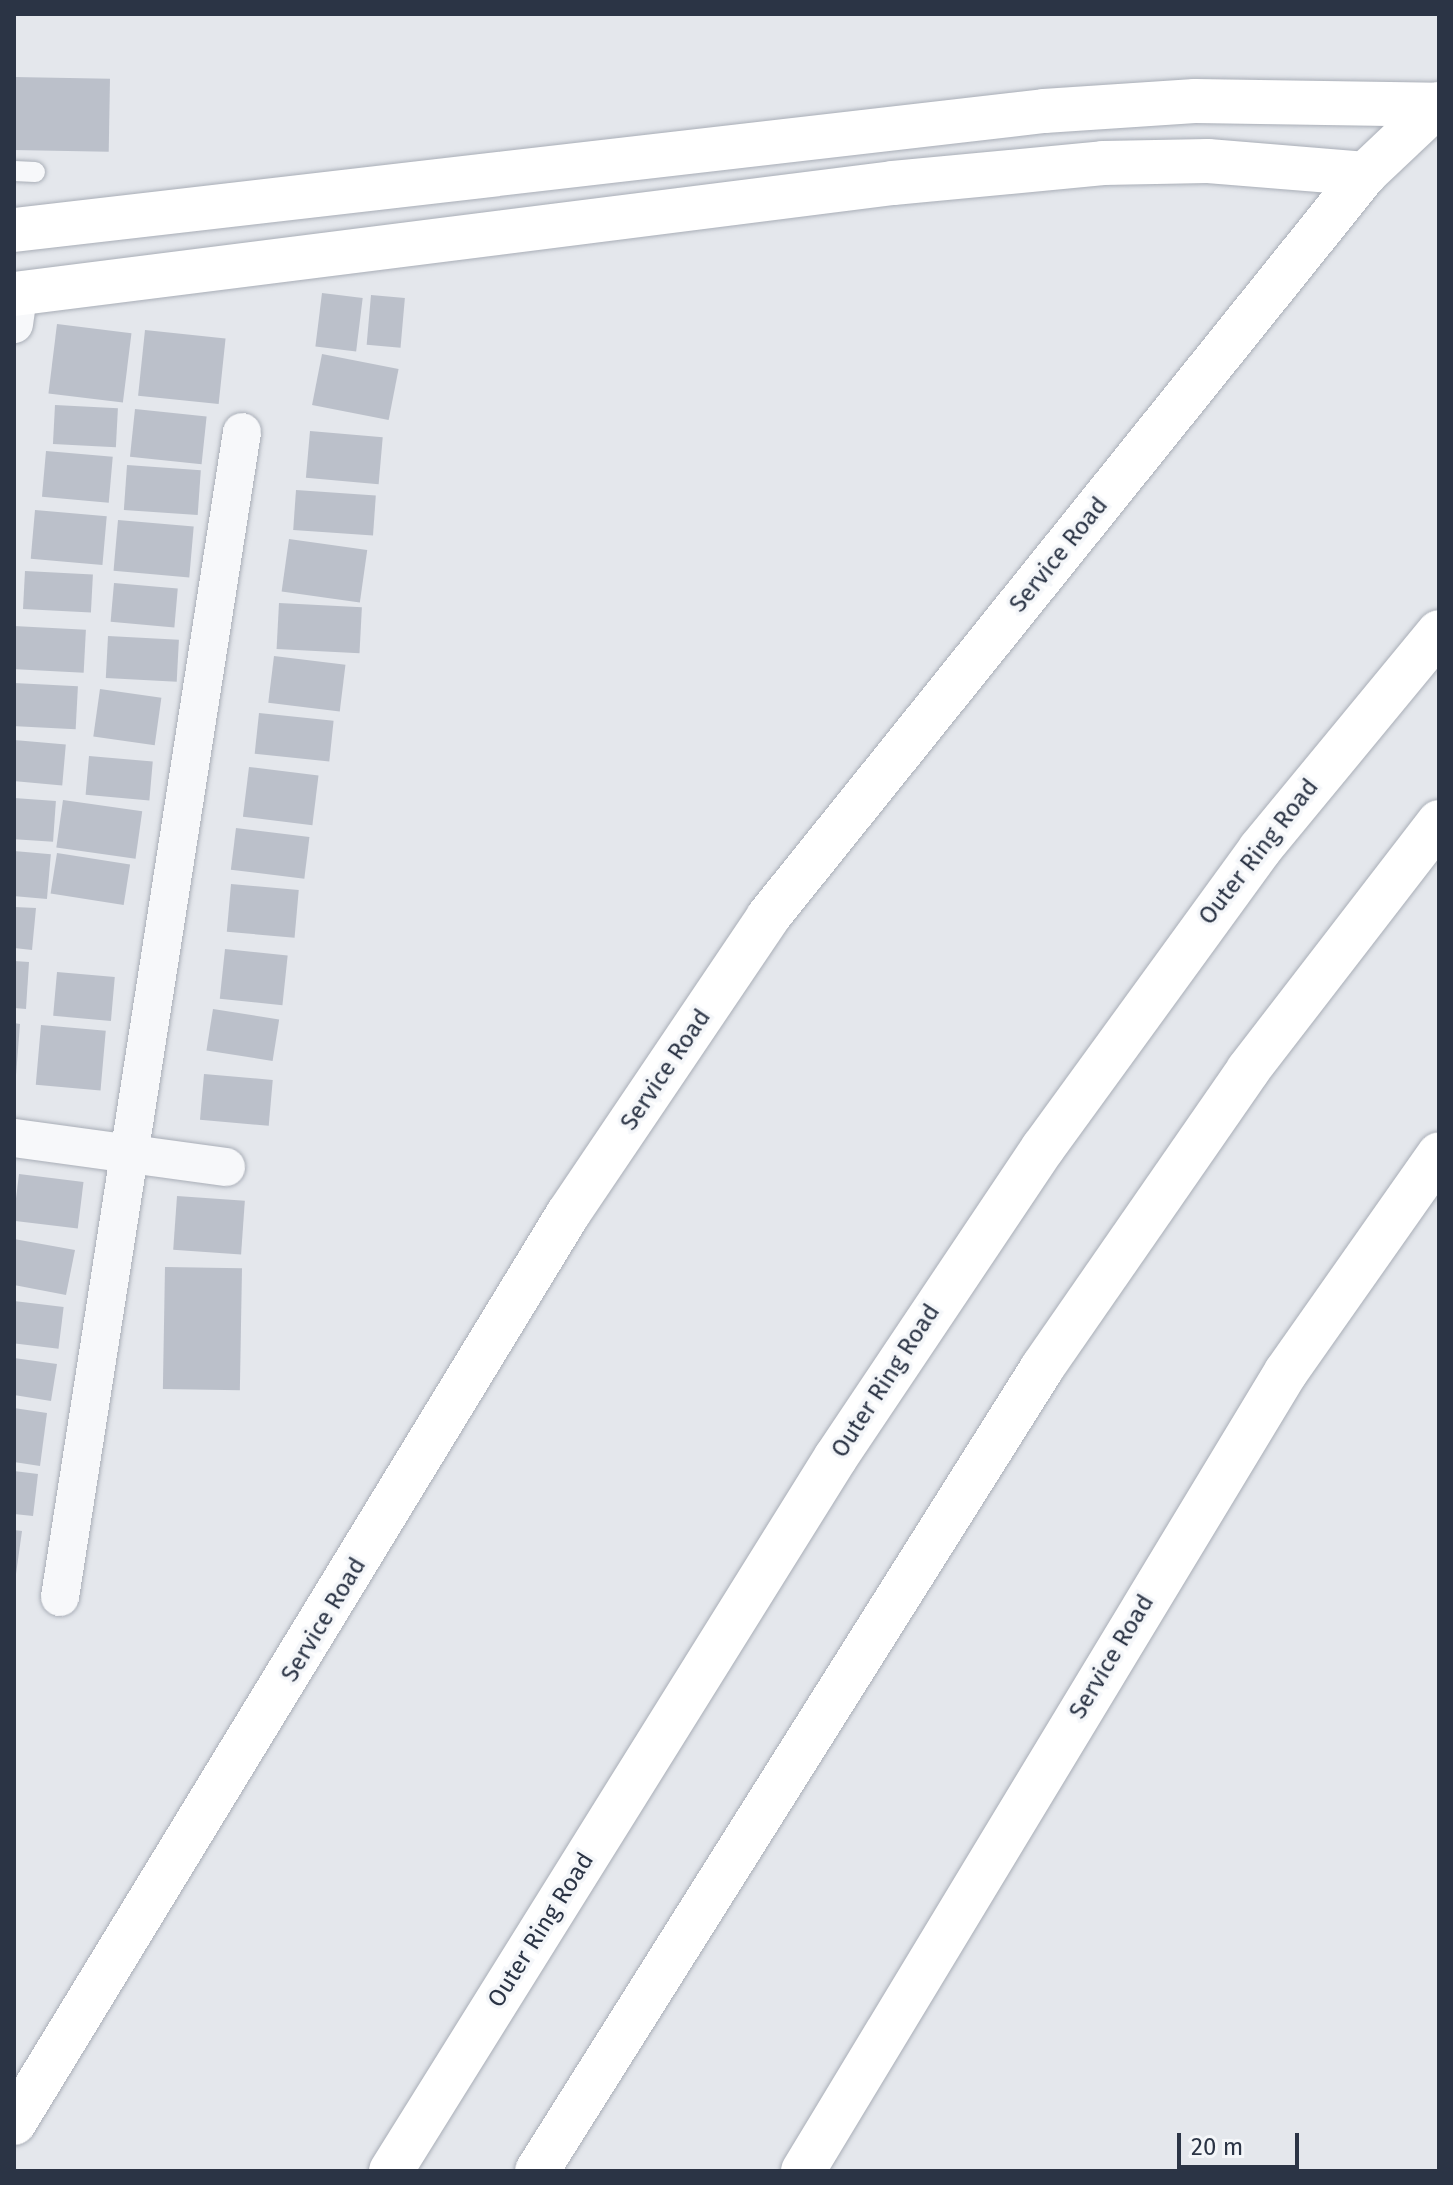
<!DOCTYPE html>
<html>
<head>
<meta charset="utf-8">
<style>
  body { margin:0 }
  #map { position:relative; width:1453px; height:2185px; overflow:hidden; background:#e4e7ec; font-family:"Fira Sans",sans-serif }
  div>[style] { position:absolute }
  .building>* { inset:0; background:#bbc0ca; transform-origin:0 0 }
  .roads { filter:drop-shadow(0 0 2px #a9aeb7) drop-shadow(0 0 2px #a9aeb7) }
  .lane>* { height:20px; margin:-10px; padding:0 10px; transform-origin:10px; border-radius:10px; background:#f7f8fa }
  .street>* { height:38px; margin:-19px; padding:0 19px; transform-origin:19px; border-radius:19px; background:#f7f8fa }
  .secondary>* { height:44px; margin:-22px; padding:0 22px; transform-origin:22px; border-radius:22px; background:#fff }
  .highway>* { height:44px; margin:-22px; padding:0 22px; transform-origin:22px; border-radius:22px; background:#fff }
  span { translate:-50% -50%; white-space:nowrap; text-align:center; line-height:1.15; -webkit-text-stroke:7px #f4f6f9; paint-order:stroke }
  .street-label { font-size:24px; color:#2b3445 }
  .frame { position:absolute; inset:0; border:16px solid #2b3445; pointer-events:none }
  .scale { position:absolute; left:1177px; top:2133px; width:122px; height:36px; box-sizing:border-box; border:4px solid #2b3445; border-top:0; padding-left:10px; font-size:24px; line-height:28px; white-space:nowrap; color:#2b3445; -webkit-text-stroke:6px #f4f6f9; paint-order:stroke }
</style>
</head>
<body>
<div id="map">
  <div class="building">
    <div style="left:14px;top:77px;width:96px;height:73px;rotate:1deg"></div>
    <div style="left:322px;top:293px;width:41px;height:54px;rotate:7deg"></div>
    <div style="left:371px;top:295px;width:34px;height:50px;rotate:5deg"></div>
    <div style="left:57px;top:324px;width:75px;height:70px;rotate:7deg"></div>
    <div style="left:145px;top:330px;width:81px;height:66px;rotate:6deg"></div>
    <div style="left:322px;top:354px;width:78px;height:52px;rotate:11deg"></div>
    <div style="left:55px;top:405px;width:63px;height:39px;rotate:3deg"></div>
    <div style="left:135px;top:409px;width:72px;height:48px;rotate:6deg"></div>
    <div style="left:310px;top:431px;width:73px;height:47px;rotate:5deg"></div>
    <div style="left:46px;top:451px;width:67px;height:46px;rotate:5deg"></div>
    <div style="left:127px;top:465px;width:74px;height:45px;rotate:4deg"></div>
    <div style="left:296px;top:490px;width:80px;height:40px;rotate:4deg"></div>
    <div style="left:35px;top:510px;width:72px;height:49px;rotate:5deg"></div>
    <div style="left:118px;top:520px;width:76px;height:51px;rotate:5deg"></div>
    <div style="left:289px;top:539px;width:79px;height:53px;rotate:8deg"></div>
    <div style="left:25px;top:571px;width:68px;height:38px;rotate:3deg"></div>
    <div style="left:114px;top:583px;width:64px;height:39px;rotate:5deg"></div>
    <div style="left:279px;top:603px;width:83px;height:46px;rotate:3deg"></div>
    <div style="left:14px;top:626px;width:72px;height:43px;rotate:3deg"></div>
    <div style="left:108px;top:636px;width:71px;height:42px;rotate:3deg"></div>
    <div style="left:274px;top:656px;width:72px;height:47px;rotate:7deg"></div>
    <div style="left:14px;top:683px;width:64px;height:43px;rotate:3deg"></div>
    <div style="left:100px;top:689px;width:62px;height:48px;rotate:8deg"></div>
    <div style="left:259px;top:713px;width:75px;height:41px;rotate:6deg"></div>
    <div style="left:14px;top:740px;width:52px;height:41px;rotate:5deg"></div>
    <div style="left:89px;top:756px;width:64px;height:39px;rotate:5deg"></div>
    <div style="left:249px;top:767px;width:70px;height:50px;rotate:7deg"></div>
    <div style="left:14px;top:798px;width:42px;height:41px;rotate:4deg"></div>
    <div style="left:63px;top:800px;width:80px;height:48px;rotate:8deg"></div>
    <div style="left:236px;top:828px;width:74px;height:42px;rotate:7deg"></div>
    <div style="left:14px;top:851px;width:37px;height:45px;rotate:5deg"></div>
    <div style="left:57px;top:853px;width:74px;height:41px;rotate:9deg"></div>
    <div style="left:231px;top:884px;width:68px;height:48px;rotate:5deg"></div>
    <div style="clip-path:polygon(14px 907px,36px 908px,32px 950px,14px 948px)"></div>
    <div style="left:225px;top:949px;width:63px;height:50px;rotate:6deg"></div>
    <div style="clip-path:polygon(14px 961px,29px 962px,26px 1009px,14px 1008px)"></div>
    <div style="left:57px;top:972px;width:58px;height:44px;rotate:5deg"></div>
    <div style="left:213px;top:1009px;width:67px;height:42px;rotate:9deg"></div>
    <div style="clip-path:polygon(14px 1023px,20px 1024px,16px 1075px,14px 1075px)"></div>
    <div style="left:41px;top:1025px;width:65px;height:60px;rotate:5deg"></div>
    <div style="left:204px;top:1074px;width:69px;height:46px;rotate:5deg"></div>
    <div style="left:19px;top:1174px;width:65px;height:47px;rotate:7deg"></div>
    <div style="left:177px;top:1196px;width:68px;height:54px;rotate:4deg"></div>
    <div style="clip-path:polygon(14px 1239px,75px 1250px,66px 1295px,14px 1285px)"></div>
    <div style="left:165px;top:1267px;width:77px;height:122px;rotate:1deg"></div>
    <div style="left:14px;top:1301px;width:50px;height:42px;rotate:7deg"></div>
    <div style="clip-path:polygon(14px 1358px,57px 1364px,51px 1401px,14px 1395px)"></div>
    <div style="clip-path:polygon(14px 1408px,47px 1413px,40px 1466px,14px 1462px)"></div>
    <div style="clip-path:polygon(14px 1471px,38px 1474px,33px 1516px,14px 1514px)"></div>
    <div style="clip-path:polygon(14px 1530px,22px 1531px,16px 1574px,14px 1574px)"></div>
  </div>
  <div class="roads">
    <div class="lane">
      <div style="left:14px;top:171px;width:21px;rotate:3deg"></div>
    </div>
    <div class="street">
      <div style="left:14px;top:324px;width:30px;rotate:-82deg"></div>
      <div style="left:14px;top:1138px;width:214px;rotate:7.8deg"></div>
      <div style="left:60px;top:1597px;width:1179px;rotate:-81.12deg"></div>
    </div>
    <div class="secondary">
      <div style="left:14px;top:230px;width:1037px;rotate:-6.59deg"></div>
      <div style="left:1044px;top:111px;width:151px;rotate:-3.8deg"></div>
      <div style="left:1195px;top:101px;width:243px;rotate:0.9deg"></div>
      <div style="left:14px;top:294px;width:886px;rotate:-7.2deg"></div>
      <div style="left:893px;top:183px;width:211px;rotate:-5.4deg"></div>
      <div style="left:1103px;top:163px;width:105px;rotate:-1.1deg"></div>
      <div style="left:1208px;top:161px;width:158px;rotate:4.7deg"></div>
      <div style="left:14px;top:2123px;width:1065px;rotate:-58.64deg"></div>
      <div style="left:568px;top:1214px;width:358px;rotate:-56deg"></div>
      <div style="left:768px;top:917px;width:953px;rotate:-51.22deg"></div>
      <div style="left:1365px;top:174px;width:102px;rotate:-43.4deg"></div>
      <div style="left:803px;top:2171px;width:934px;rotate:-58.85deg"></div>
      <div style="left:1286px;top:1372px;width:266px;rotate:-54.9deg"></div>
    </div>
    <div class="highway">
      <div style="left:391px;top:2171px;width:841px;rotate:-58.07deg"></div>
      <div style="left:836px;top:1457px;width:372px;rotate:-56.2deg"></div>
      <div style="left:1043px;top:1148px;width:369px;rotate:-54deg"></div>
      <div style="left:1260px;top:849px;width:281px;rotate:-50.5deg"></div>
      <div style="left:537px;top:2171px;width:949px;rotate:-57.83deg"></div>
      <div style="left:1042px;top:1368px;width:362px;rotate:-55.3deg"></div>
      <div style="left:1248px;top:1070px;width:313px;rotate:-52.4deg"></div>
    </div>
  </div>
  <div class="street-label">
    <span style="left:1059px;top:555px;rotate:-51deg">Service Road</span>
    <span style="left:1259px;top:852px;rotate:-52deg">Outer Ring Road</span>
    <span style="left:666px;top:1070px;rotate:-56deg">Service Road</span>
    <span style="left:886px;top:1381px;rotate:-57deg">Outer Ring Road</span>
    <span style="left:324px;top:1620px;rotate:-59deg">Service Road</span>
    <span style="left:1112px;top:1657px;rotate:-59deg">Service Road</span>
    <span style="left:541px;top:1930px;rotate:-58deg">Outer Ring Road</span>
  </div>
  <div class="frame"></div>
  <div class="scale">20 m</div>
</div>
</body>
</html>
